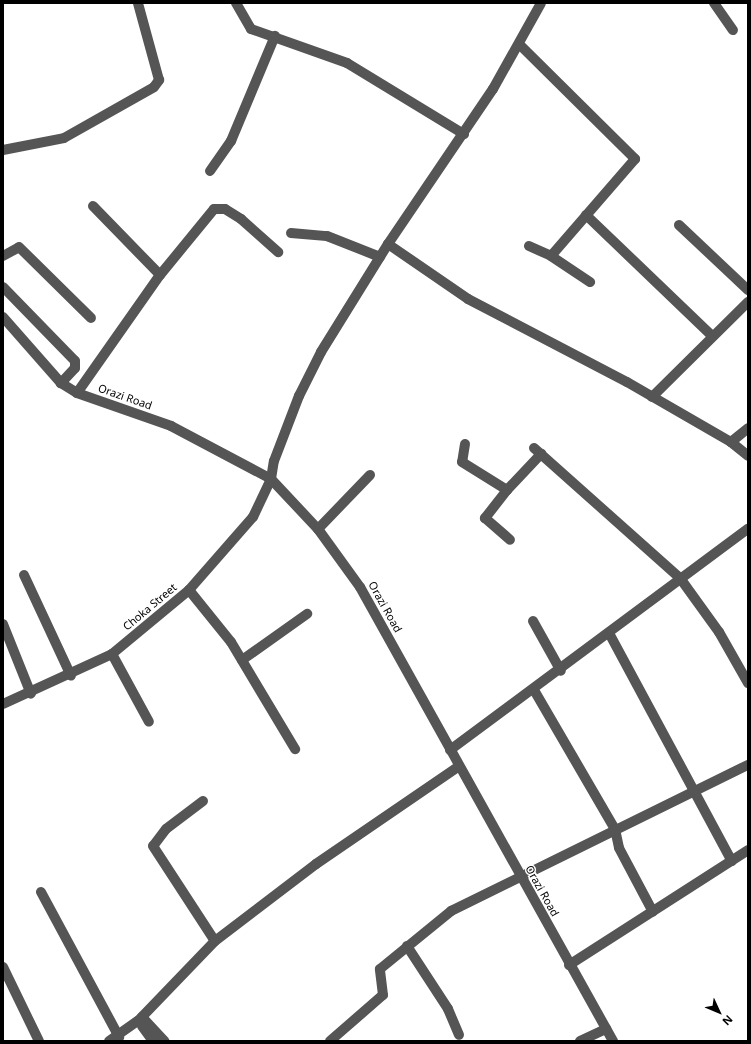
<!DOCTYPE html>
<html>
<head>
<meta charset="utf-8">
<style>
  body { margin:0 }
  #map { position:relative; width:751px; height:1044px; overflow:hidden; background:#fff; font-family:"Noto Sans",sans-serif }
  div>[style] { position:absolute }
  .minor>* { height:10px; margin:-5px; padding:0 5px; transform-origin:5px; border-radius:5px; background:#555 }
  span { translate:-50% -50%; white-space:nowrap; text-align:center; line-height:1.15; -webkit-text-stroke:3px #fff; paint-order:stroke }
  .street-label { font-size:11px; color:#000 }
  .frame { position:absolute; inset:0; border:4px solid #000; pointer-events:none }
  .north { position:absolute; left:699px; top:992px; width:40px; height:40px; -webkit-text-stroke:3px #fff; paint-order:stroke; rotate:134deg; font-size:11px; font-weight:700; line-height:16px; text-align:center; color:#000 }
  .north::after { content:''; display:block; margin:auto; width:14px; height:18px; background:#000; clip-path:polygon(50% 0,100% 100%,50% 72%,0 100%) }
</style>
</head>
<body>
<div id="map">
  <div class="minor">
    <div style="left:236px;top:3px;width:30px;rotate:60deg"></div>
    <div style="left:251px;top:29px;width:102px;rotate:19.5deg"></div>
    <div style="left:347px;top:63px;width:137px;rotate:31.3deg"></div>
    <div style="left:714px;top:3px;width:33px;rotate:55deg"></div>
    <div style="left:520px;top:45px;width:162px;rotate:44.7deg"></div>
    <div style="left:635px;top:159px;width:128px;rotate:130.9deg"></div>
    <div style="left:3px;top:150px;width:62px;rotate:-11.1deg"></div>
    <div style="left:64px;top:138px;width:103px;rotate:-29.5deg"></div>
    <div style="left:154px;top:87px;width:9px;rotate:-54deg"></div>
    <div style="left:159px;top:80px;width:80px;rotate:-105.3deg"></div>
    <div style="left:210px;top:171px;width:37px;rotate:-55deg"></div>
    <div style="left:231px;top:141px;width:114px;rotate:-67.3deg"></div>
    <div style="left:93px;top:206px;width:96px;rotate:45.8deg"></div>
    <div style="left:586px;top:215px;width:175px;rotate:43.8deg"></div>
    <div style="left:679px;top:225px;width:95px;rotate:43.3deg"></div>
    <div style="left:291px;top:233px;width:36px;rotate:5deg"></div>
    <div style="left:327px;top:236px;width:57px;rotate:21.6deg"></div>
    <div style="left:388px;top:244px;width:97px;rotate:34.5deg"></div>
    <div style="left:468px;top:299px;width:179px;rotate:27.6deg"></div>
    <div style="left:627px;top:382px;width:120px;rotate:30deg"></div>
    <div style="left:731px;top:442px;width:22px;rotate:39deg"></div>
    <div style="left:529px;top:246px;width:24px;rotate:24deg"></div>
    <div style="left:551px;top:256px;width:47px;rotate:33.7deg"></div>
    <div style="left:3px;top:256px;width:18px;rotate:-29deg"></div>
    <div style="left:19px;top:247px;width:101px;rotate:44.6deg"></div>
    <div style="left:3px;top:287px;width:103px;rotate:45.8deg"></div>
    <div style="left:75px;top:361px;width:7px;rotate:90deg"></div>
    <div style="left:75px;top:368px;width:21px;rotate:133deg"></div>
    <div style="left:3px;top:317px;width:88px;rotate:48.7deg"></div>
    <div style="left:61px;top:383px;width:19px;rotate:32deg"></div>
    <div style="left:77px;top:393px;width:100px;rotate:19.3deg"></div>
    <div style="left:171px;top:426px;width:113px;rotate:27.9deg"></div>
    <div style="left:271px;top:479px;width:69px;rotate:46.8deg"></div>
    <div style="left:318px;top:529px;width:72px;rotate:54.1deg"></div>
    <div style="left:360px;top:587px;width:520px;rotate:60.87deg"></div>
    <div style="left:77px;top:393px;width:144px;rotate:-54.9deg"></div>
    <div style="left:160px;top:275px;width:85px;rotate:-50.7deg"></div>
    <div style="left:214px;top:209px;width:11px"></div>
    <div style="left:225px;top:209px;width:19px;rotate:32deg"></div>
    <div style="left:241px;top:219px;width:50px;rotate:41.7deg"></div>
    <div style="left:652px;top:397px;width:135px;rotate:-44.7deg"></div>
    <div style="left:731px;top:442px;width:22px;rotate:-39deg"></div>
    <div style="left:465px;top:444px;width:18px;rotate:99deg"></div>
    <div style="left:462px;top:462px;width:53px;rotate:31.9deg"></div>
    <div style="left:507px;top:490px;width:50px;rotate:-46.6deg"></div>
    <div style="left:534px;top:448px;width:195px;rotate:41.7deg"></div>
    <div style="left:680px;top:578px;width:67px;rotate:54.2deg"></div>
    <div style="left:719px;top:632px;width:59px;rotate:60.4deg"></div>
    <div style="left:507px;top:490px;width:36px;rotate:128deg"></div>
    <div style="left:485px;top:518px;width:33px;rotate:41deg"></div>
    <div style="left:318px;top:529px;width:75px;rotate:-46.1deg"></div>
    <div style="left:24px;top:575px;width:111px;rotate:65deg"></div>
    <div style="left:189px;top:590px;width:67px;rotate:51.1deg"></div>
    <div style="left:231px;top:642px;width:125px;rotate:59.1deg"></div>
    <div style="left:533px;top:621px;width:57px;rotate:60.8deg"></div>
    <div style="left:3px;top:624px;width:75px;rotate:68.2deg"></div>
    <div style="left:609px;top:633px;width:259px;rotate:61.7deg"></div>
    <div style="left:112px;top:654px;width:77px;rotate:61.4deg"></div>
    <div style="left:242px;top:660px;width:80px;rotate:-35.3deg"></div>
    <div style="left:534px;top:690px;width:161px;rotate:59.8deg"></div>
    <div style="left:615px;top:829px;width:19px;rotate:78deg"></div>
    <div style="left:619px;top:848px;width:72px;rotate:62deg"></div>
    <div style="left:3px;top:704px;width:120px;rotate:-24.6deg"></div>
    <div style="left:112px;top:654px;width:100px;rotate:-39.7deg"></div>
    <div style="left:189px;top:590px;width:97px;rotate:-48.8deg"></div>
    <div style="left:253px;top:517px;width:42px;rotate:-64.7deg"></div>
    <div style="left:271px;top:479px;width:18px;rotate:-81deg"></div>
    <div style="left:274px;top:461px;width:70px;rotate:-69deg"></div>
    <div style="left:299px;top:396px;width:49px;rotate:-63.4deg"></div>
    <div style="left:321px;top:352px;width:127px;rotate:-58.2deg"></div>
    <div style="left:388px;top:244px;width:187px;rotate:-55.9deg"></div>
    <div style="left:493px;top:89px;width:98px;rotate:-60.8deg"></div>
    <div style="left:450px;top:750px;width:371px;rotate:-36.6deg"></div>
    <div style="left:203px;top:801px;width:46px;rotate:142.9deg"></div>
    <div style="left:166px;top:829px;width:21px;rotate:127deg"></div>
    <div style="left:153px;top:846px;width:113px;rotate:56.9deg"></div>
    <div style="left:41px;top:892px;width:165px;rotate:61.7deg"></div>
    <div style="left:407px;top:946px;width:75px;rotate:56.9deg"></div>
    <div style="left:448px;top:1009px;width:28px;rotate:67deg"></div>
    <div style="left:569px;top:965px;width:213px;rotate:-32.7deg"></div>
    <div style="left:3px;top:967px;width:82px;rotate:64.1deg"></div>
    <div style="left:142px;top:1017px;width:33px;rotate:47deg"></div>
    <div style="left:142px;top:1026px;width:19px;rotate:54deg"></div>
    <div style="left:109px;top:1041px;width:35px;rotate:-35deg"></div>
    <div style="left:138px;top:1021px;width:111px;rotate:-46.1deg"></div>
    <div style="left:215px;top:941px;width:127px;rotate:-37.3deg"></div>
    <div style="left:316px;top:864px;width:173px;rotate:-34.4deg"></div>
    <div style="left:330px;top:1041px;width:70px;rotate:-41deg"></div>
    <div style="left:383px;top:995px;width:26px;rotate:-97deg"></div>
    <div style="left:380px;top:969px;width:92px;rotate:-39.2deg"></div>
    <div style="left:451px;top:911px;width:331px;rotate:-26.2deg"></div>
    <div style="left:580px;top:1041px;width:29px;rotate:-25deg"></div>
  </div>
  <div class="street-label">
    <span style="left:125px;top:397px;rotate:19deg">Orazi Road</span>
    <span style="left:150px;top:607px;rotate:-40deg">Choka Street</span>
    <span style="left:385px;top:607px;rotate:61deg">Orazi Road</span>
    <span style="left:542px;top:891px;rotate:61deg">Orazi Road</span>
  </div>
  <div class="frame"></div>
  <div class="north">N</div>
</div>
</body>
</html>
